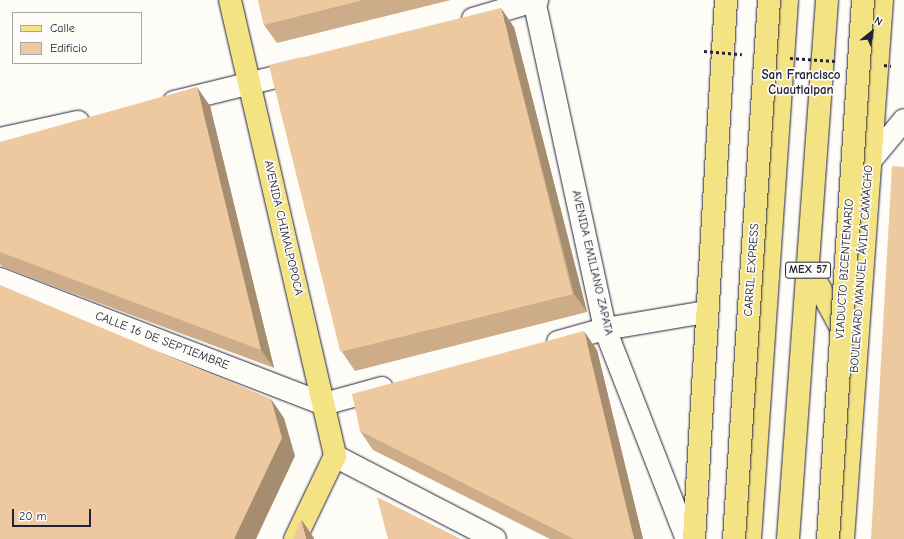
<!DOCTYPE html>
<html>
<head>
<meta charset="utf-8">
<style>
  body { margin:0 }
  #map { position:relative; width:904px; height:539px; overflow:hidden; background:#fdfcf7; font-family:"Comic Neue",sans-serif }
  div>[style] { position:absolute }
  .roads { filter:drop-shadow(0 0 1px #22223b) drop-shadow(0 0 1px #22223b) }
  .minor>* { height:22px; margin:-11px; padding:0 11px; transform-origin:11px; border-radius:11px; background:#fdfcf7 }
  .major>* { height:22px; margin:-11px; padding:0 11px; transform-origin:11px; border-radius:11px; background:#f4e382 }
  .highway>* { height:22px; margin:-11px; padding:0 11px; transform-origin:11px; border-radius:11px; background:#f4e382 }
  .path-bridge>* { height:2.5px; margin-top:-1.25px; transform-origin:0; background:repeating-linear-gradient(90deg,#22223b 0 3px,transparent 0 6px) }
  .bridges { filter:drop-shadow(0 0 1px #22223b) drop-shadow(0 0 1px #22223b) }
  .highway-bridge>* { height:22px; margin:-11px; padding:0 11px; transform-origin:11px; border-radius:11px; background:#f4e382 }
  .wall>* { inset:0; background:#cdad89 }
  .shaded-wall>* { inset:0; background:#a78d6f }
  .building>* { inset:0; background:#eec99f; transform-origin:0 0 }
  span { translate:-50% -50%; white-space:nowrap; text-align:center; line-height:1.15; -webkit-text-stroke:3.5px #fdfcf7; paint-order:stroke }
  .shield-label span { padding:1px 3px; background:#fdfcf7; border:1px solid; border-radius:3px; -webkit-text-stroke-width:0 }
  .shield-label { font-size:11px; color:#22223b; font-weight:700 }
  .street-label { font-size:12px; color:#22223b }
  .neighbourhood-label { font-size:13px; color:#22223b; font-weight:700 }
  .legend { position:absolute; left:12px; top:12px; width:130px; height:52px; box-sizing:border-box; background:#fdfcf7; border:1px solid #a5a5ac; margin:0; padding:5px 7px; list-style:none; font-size:12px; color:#22223b }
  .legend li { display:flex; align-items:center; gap:8px; height:20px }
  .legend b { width:20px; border:1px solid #a5a5ac }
  .north { position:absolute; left:852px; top:12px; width:40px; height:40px; -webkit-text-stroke:3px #fdfcf7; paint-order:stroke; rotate:30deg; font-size:11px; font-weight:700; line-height:16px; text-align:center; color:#22223b }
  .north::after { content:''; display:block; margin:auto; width:14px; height:18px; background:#22223b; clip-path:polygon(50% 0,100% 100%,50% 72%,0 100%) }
  .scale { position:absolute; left:12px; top:509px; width:79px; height:18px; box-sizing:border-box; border:2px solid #22223b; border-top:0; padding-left:5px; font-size:12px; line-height:14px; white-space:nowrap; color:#22223b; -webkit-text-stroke:3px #fdfcf7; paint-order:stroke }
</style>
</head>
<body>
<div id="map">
  <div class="roads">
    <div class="minor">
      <div style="left:534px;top:0;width:337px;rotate:77.8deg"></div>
      <div style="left:605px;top:329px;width:225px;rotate:68.7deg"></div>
      <div style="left:473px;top:19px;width:67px;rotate:-16.5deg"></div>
      <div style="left:174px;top:102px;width:130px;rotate:-13.8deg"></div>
      <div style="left:0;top:139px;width:80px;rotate:-12.3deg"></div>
      <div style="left:870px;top:161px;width:53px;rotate:-50.3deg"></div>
      <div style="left:0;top:279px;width:347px;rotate:21.1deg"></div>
      <div style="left:324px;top:404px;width:60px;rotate:-15.4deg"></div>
      <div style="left:558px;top:342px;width:49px;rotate:-15.5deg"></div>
      <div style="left:605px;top:329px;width:102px;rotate:-9.6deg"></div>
      <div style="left:335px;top:456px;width:180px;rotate:27.4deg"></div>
    </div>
    <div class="major">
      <div style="left:230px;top:0;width:468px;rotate:77deg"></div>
      <div style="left:335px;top:456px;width:92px;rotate:115.7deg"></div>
      <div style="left:694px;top:539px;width:540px;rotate:-86.6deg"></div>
      <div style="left:843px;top:539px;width:540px;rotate:-85.86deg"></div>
    </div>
    <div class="highway">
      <div style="left:808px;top:266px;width:100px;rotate:61.9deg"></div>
      <div style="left:750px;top:539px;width:540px;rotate:-86.07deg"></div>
      <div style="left:788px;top:539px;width:540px;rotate:-85.86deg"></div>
    </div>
  </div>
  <div class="path-bridge">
    <div style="left:704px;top:51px;width:38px;rotate:5deg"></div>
    <div style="left:790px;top:58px;width:45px;rotate:3.8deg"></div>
    <div style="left:884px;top:65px;width:7px;rotate:8deg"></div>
  </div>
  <div class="bridges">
    <div class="highway-bridge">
      <div style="left:734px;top:539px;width:540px;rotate:-86.28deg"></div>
      <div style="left:828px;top:539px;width:540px;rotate:-86.28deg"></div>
    </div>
  </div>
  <div class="wall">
    <div style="clip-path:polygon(258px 0,451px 0,277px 43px,264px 25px)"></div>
    <div style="clip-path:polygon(514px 27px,587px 312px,355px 371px,342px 352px)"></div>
    <div style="clip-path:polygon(210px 106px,274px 368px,2px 267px,0 264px,0 142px)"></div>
    <div style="clip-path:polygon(597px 350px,643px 539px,550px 539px,373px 450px,360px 431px)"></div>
  </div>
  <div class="shaded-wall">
    <div style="clip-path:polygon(501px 8px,514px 27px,587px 312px,574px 294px)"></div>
    <div style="clip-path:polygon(197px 87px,210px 106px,274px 368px,261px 350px)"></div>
    <div style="clip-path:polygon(584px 331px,597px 350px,643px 539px,634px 539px)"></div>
    <div style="clip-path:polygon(271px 399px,284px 418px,295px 456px,256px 539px,234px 539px)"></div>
    <div style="clip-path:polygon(301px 519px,314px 538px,314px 539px,306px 539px)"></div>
  </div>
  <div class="building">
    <div style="clip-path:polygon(258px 0,363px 0,264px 25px)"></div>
    <div style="left:501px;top:8px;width:295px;height:239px;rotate:76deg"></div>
    <div style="clip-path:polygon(197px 87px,261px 350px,0 252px,0 142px)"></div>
    <div style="clip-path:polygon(892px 166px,904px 167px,904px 539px,871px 539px)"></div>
    <div style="clip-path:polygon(0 285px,271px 399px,282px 438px,234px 539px,0 539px)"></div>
    <div style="clip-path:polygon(584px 331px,634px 539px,574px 539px,360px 431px,352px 394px)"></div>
    <div style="clip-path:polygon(377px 497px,461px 539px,388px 539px)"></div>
    <div style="clip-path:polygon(301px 519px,306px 539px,293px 539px)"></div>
  </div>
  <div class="shield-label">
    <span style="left:808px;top:270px">MEX 57</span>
  </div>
  <div class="street-label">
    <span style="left:283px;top:228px;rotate:77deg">AVENIDA CHIMALPOPOCA</span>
    <span style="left:592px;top:263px;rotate:77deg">AVENIDA EMILIANO ZAPATA</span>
    <span style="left:845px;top:269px;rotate:-86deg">VIADUCTO BICENTENARIO</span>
    <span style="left:862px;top:269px;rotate:-86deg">BOULEVARD MANUEL ÁVILA CAMACHO</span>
    <span style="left:752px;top:270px;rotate:-86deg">CARRIL EXPRESS</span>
    <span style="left:162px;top:341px;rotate:21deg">CALLE 16 DE SEPTIEMBRE</span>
  </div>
  <div class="neighbourhood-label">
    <span style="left:801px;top:83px">San Francisco<br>Cuautlalpan</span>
  </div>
  <ul class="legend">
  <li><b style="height:5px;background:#f4e382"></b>Calle</li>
  <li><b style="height:11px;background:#eec99f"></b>Edificio</li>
  </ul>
  <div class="north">N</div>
  <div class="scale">20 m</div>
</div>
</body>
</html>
